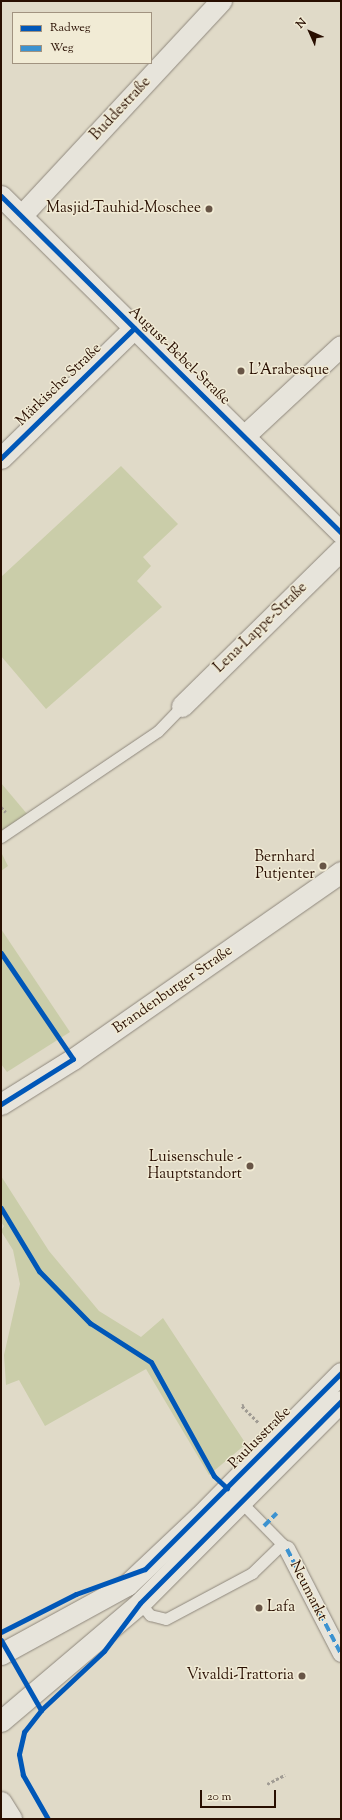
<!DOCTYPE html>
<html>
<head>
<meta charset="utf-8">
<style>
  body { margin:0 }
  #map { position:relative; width:342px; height:1820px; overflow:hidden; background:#e0dac8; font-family:"Sorts Mill Goudy",serif }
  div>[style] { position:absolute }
  .green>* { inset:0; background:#cacda9 }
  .path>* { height:2.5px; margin-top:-1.25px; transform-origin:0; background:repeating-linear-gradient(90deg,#a19c94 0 3px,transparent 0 5px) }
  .roads { filter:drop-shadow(0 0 1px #8e877c) drop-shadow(0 0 1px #8e877c) }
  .service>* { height:11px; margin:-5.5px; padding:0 5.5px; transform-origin:5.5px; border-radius:5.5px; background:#e7e4db }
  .pedestrian>* { height:16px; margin:-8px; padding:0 8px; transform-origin:8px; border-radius:8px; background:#e7e4db }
  .minor>* { height:21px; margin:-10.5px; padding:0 10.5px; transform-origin:10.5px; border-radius:10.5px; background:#e7e4db }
  .tertiary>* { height:22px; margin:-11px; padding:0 11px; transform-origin:11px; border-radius:11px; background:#e7e4db }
  .quiet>* { height:4px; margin-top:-2px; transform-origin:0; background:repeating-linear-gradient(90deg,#3c92d0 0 8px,transparent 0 12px) }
  .cycleway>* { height:5px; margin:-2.5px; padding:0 2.5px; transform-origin:2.5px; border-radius:2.5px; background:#0057b8 }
  .dots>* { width:11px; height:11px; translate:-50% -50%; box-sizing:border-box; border:2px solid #f1ebd5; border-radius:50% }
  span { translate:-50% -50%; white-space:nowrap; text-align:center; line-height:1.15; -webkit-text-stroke:3px #f1ebd5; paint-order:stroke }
  .street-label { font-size:15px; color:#280e00 }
  .poi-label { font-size:15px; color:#280e00 }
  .right { translate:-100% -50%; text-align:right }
  .left { translate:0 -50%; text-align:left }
  .frame { position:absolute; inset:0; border:2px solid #280e00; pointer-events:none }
  .legend { position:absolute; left:12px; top:12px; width:140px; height:52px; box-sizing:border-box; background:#f1ebd5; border:1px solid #a19380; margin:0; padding:5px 7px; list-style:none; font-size:12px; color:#280e00 }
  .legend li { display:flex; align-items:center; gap:8px; height:20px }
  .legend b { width:20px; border:1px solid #a19380 }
  .north { position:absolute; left:290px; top:12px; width:40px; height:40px; -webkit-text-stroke:3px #f1ebd5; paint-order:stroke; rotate:315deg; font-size:11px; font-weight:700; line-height:16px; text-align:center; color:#280e00 }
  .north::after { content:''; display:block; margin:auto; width:14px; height:18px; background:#280e00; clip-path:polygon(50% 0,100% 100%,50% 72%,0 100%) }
  .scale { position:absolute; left:200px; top:1790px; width:76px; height:18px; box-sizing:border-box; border:2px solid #280e00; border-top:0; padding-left:5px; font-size:12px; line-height:14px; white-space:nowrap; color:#280e00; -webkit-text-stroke:3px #f1ebd5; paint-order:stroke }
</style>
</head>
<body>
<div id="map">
  <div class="green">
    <div style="clip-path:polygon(121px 466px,178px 524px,143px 557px,151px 566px,137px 581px,162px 607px,46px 709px,1px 656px,1px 577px)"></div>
    <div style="clip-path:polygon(1px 783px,33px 821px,1px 842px)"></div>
    <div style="clip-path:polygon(1px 852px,8px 866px,1px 871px)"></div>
    <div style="clip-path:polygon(1px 929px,70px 1032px,7px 1072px,1px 1064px)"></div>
    <div style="clip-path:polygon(1px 1176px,49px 1251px,99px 1311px,141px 1337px,163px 1318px,246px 1444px,209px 1475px,146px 1369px,45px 1426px,19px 1380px,6px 1385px,4px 1355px,20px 1284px,13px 1250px,1px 1231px,4px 1226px,1px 1222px)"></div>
  </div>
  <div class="path">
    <div style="left:1px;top:807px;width:7px;rotate:45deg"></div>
    <div style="left:1px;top:953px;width:106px;rotate:55.4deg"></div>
    <div style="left:1px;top:1208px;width:74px;rotate:58.9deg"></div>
    <div style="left:39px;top:1271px;width:73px;rotate:45.6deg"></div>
    <div style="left:90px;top:1323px;width:72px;rotate:32.6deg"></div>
    <div style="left:151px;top:1362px;width:125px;rotate:60.8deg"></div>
    <div style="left:244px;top:1405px;width:2px;rotate:153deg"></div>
    <div style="left:242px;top:1406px;width:24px;rotate:45deg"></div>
    <div style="left:267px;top:1784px;width:20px;rotate:-27deg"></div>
  </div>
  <div class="roads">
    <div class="service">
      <div style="left:1px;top:837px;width:189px;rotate:-34deg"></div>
      <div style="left:158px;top:731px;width:35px;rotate:-46deg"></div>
      <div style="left:241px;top:1502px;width:64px;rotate:45.6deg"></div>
      <div style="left:140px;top:1603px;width:16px;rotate:50deg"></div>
      <div style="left:150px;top:1615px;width:16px;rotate:14deg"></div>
      <div style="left:166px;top:1619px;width:98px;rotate:-28.1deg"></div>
      <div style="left:252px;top:1573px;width:42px;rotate:-44deg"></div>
    </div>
    <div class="pedestrian">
      <div style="left:287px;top:1549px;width:118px;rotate:62.8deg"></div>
    </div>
    <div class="minor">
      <div style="left:1px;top:196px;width:479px;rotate:44.7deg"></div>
      <div style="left:21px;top:216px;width:294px;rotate:-47.1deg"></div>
      <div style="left:244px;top:436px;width:132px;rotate:-42.9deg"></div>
      <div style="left:1px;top:458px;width:186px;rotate:-44.3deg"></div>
      <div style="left:182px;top:706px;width:223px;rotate:-44.5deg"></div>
      <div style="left:1px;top:1104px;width:85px;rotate:-32deg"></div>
      <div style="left:73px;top:1059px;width:327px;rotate:-34.9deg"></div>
      <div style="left:1px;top:1654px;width:144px;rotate:-28.7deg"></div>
      <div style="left:127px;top:1585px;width:100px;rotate:-43.4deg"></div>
      <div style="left:200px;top:1516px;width:201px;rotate:-45.4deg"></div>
      <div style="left:1px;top:1721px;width:182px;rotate:-40.3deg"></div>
      <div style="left:140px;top:1603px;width:285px;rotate:-45.1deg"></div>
    </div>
    <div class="tertiary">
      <div style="left:1px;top:1803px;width:19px;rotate:58deg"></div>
    </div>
  </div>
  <div class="quiet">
    <div style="left:264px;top:1526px;width:18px;rotate:-45deg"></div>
    <div style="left:287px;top:1549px;width:118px;rotate:62.8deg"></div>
  </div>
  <div class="cycleway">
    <div style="left:1px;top:196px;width:479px;rotate:44.7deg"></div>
    <div style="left:1px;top:458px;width:186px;rotate:-44.3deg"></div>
    <div style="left:1px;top:953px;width:128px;rotate:55.8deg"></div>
    <div style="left:73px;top:1059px;width:85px;rotate:148deg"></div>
    <div style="left:1px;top:1208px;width:74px;rotate:58.9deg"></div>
    <div style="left:39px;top:1271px;width:73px;rotate:45.6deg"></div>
    <div style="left:90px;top:1323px;width:72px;rotate:32.6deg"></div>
    <div style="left:151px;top:1362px;width:130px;rotate:61.1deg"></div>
    <div style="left:214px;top:1476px;width:18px;rotate:43deg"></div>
    <div style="left:1px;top:1632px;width:84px;rotate:-26.9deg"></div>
    <div style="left:76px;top:1594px;width:73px;rotate:-19.9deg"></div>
    <div style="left:145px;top:1569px;width:277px;rotate:-45deg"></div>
    <div style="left:1px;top:1640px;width:81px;rotate:60.3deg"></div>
    <div style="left:48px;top:1819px;width:51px;rotate:-119.6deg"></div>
    <div style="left:23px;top:1775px;width:21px;rotate:-101deg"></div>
    <div style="left:19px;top:1754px;width:23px;rotate:-77deg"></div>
    <div style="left:24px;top:1732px;width:28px;rotate:-52deg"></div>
    <div style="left:41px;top:1710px;width:86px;rotate:-43.1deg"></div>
    <div style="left:104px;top:1651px;width:60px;rotate:-53.1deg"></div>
    <div style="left:140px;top:1603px;width:285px;rotate:-45.1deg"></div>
  </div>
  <div class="dots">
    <div style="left:209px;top:209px;background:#685546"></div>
    <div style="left:241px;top:371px;background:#685546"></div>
    <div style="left:323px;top:866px;background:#685546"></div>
    <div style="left:250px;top:1166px;background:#685546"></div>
    <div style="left:259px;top:1608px;background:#685546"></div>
    <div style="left:302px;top:1676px;background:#685546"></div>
  </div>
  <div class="street-label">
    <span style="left:121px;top:109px;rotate:-47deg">Buddestraße</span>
    <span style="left:179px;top:356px;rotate:44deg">August-Bebel-Straße</span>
    <span style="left:59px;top:385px;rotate:-44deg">Märkische Straße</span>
    <span style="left:261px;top:628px;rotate:-44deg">Lena-Lappe-Straße</span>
    <span style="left:173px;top:990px;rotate:-35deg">Brandenburger Straße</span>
    <span style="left:260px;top:1438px;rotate:-45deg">Paulusstraße</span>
    <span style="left:308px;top:1591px;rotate:63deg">Neumarkt</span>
  </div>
  <div class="poi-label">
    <span class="right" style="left:201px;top:209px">Masjid-Tauhid-Moschee</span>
    <span class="left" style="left:249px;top:371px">L'Arabesque</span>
    <span class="right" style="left:315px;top:866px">Bernhard<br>Putjenter</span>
    <span class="right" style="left:242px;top:1166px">Luisenschule -<br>Hauptstandort</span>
    <span class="left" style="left:267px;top:1608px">Lafa</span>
    <span class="right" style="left:294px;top:1676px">Vivaldi-Trattoria</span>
  </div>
  <div class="frame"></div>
  <ul class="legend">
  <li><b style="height:5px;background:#0057b8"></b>Radweg</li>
  <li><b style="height:5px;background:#3c92d0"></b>Weg</li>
  </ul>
  <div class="north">N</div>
  <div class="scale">20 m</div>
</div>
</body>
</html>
